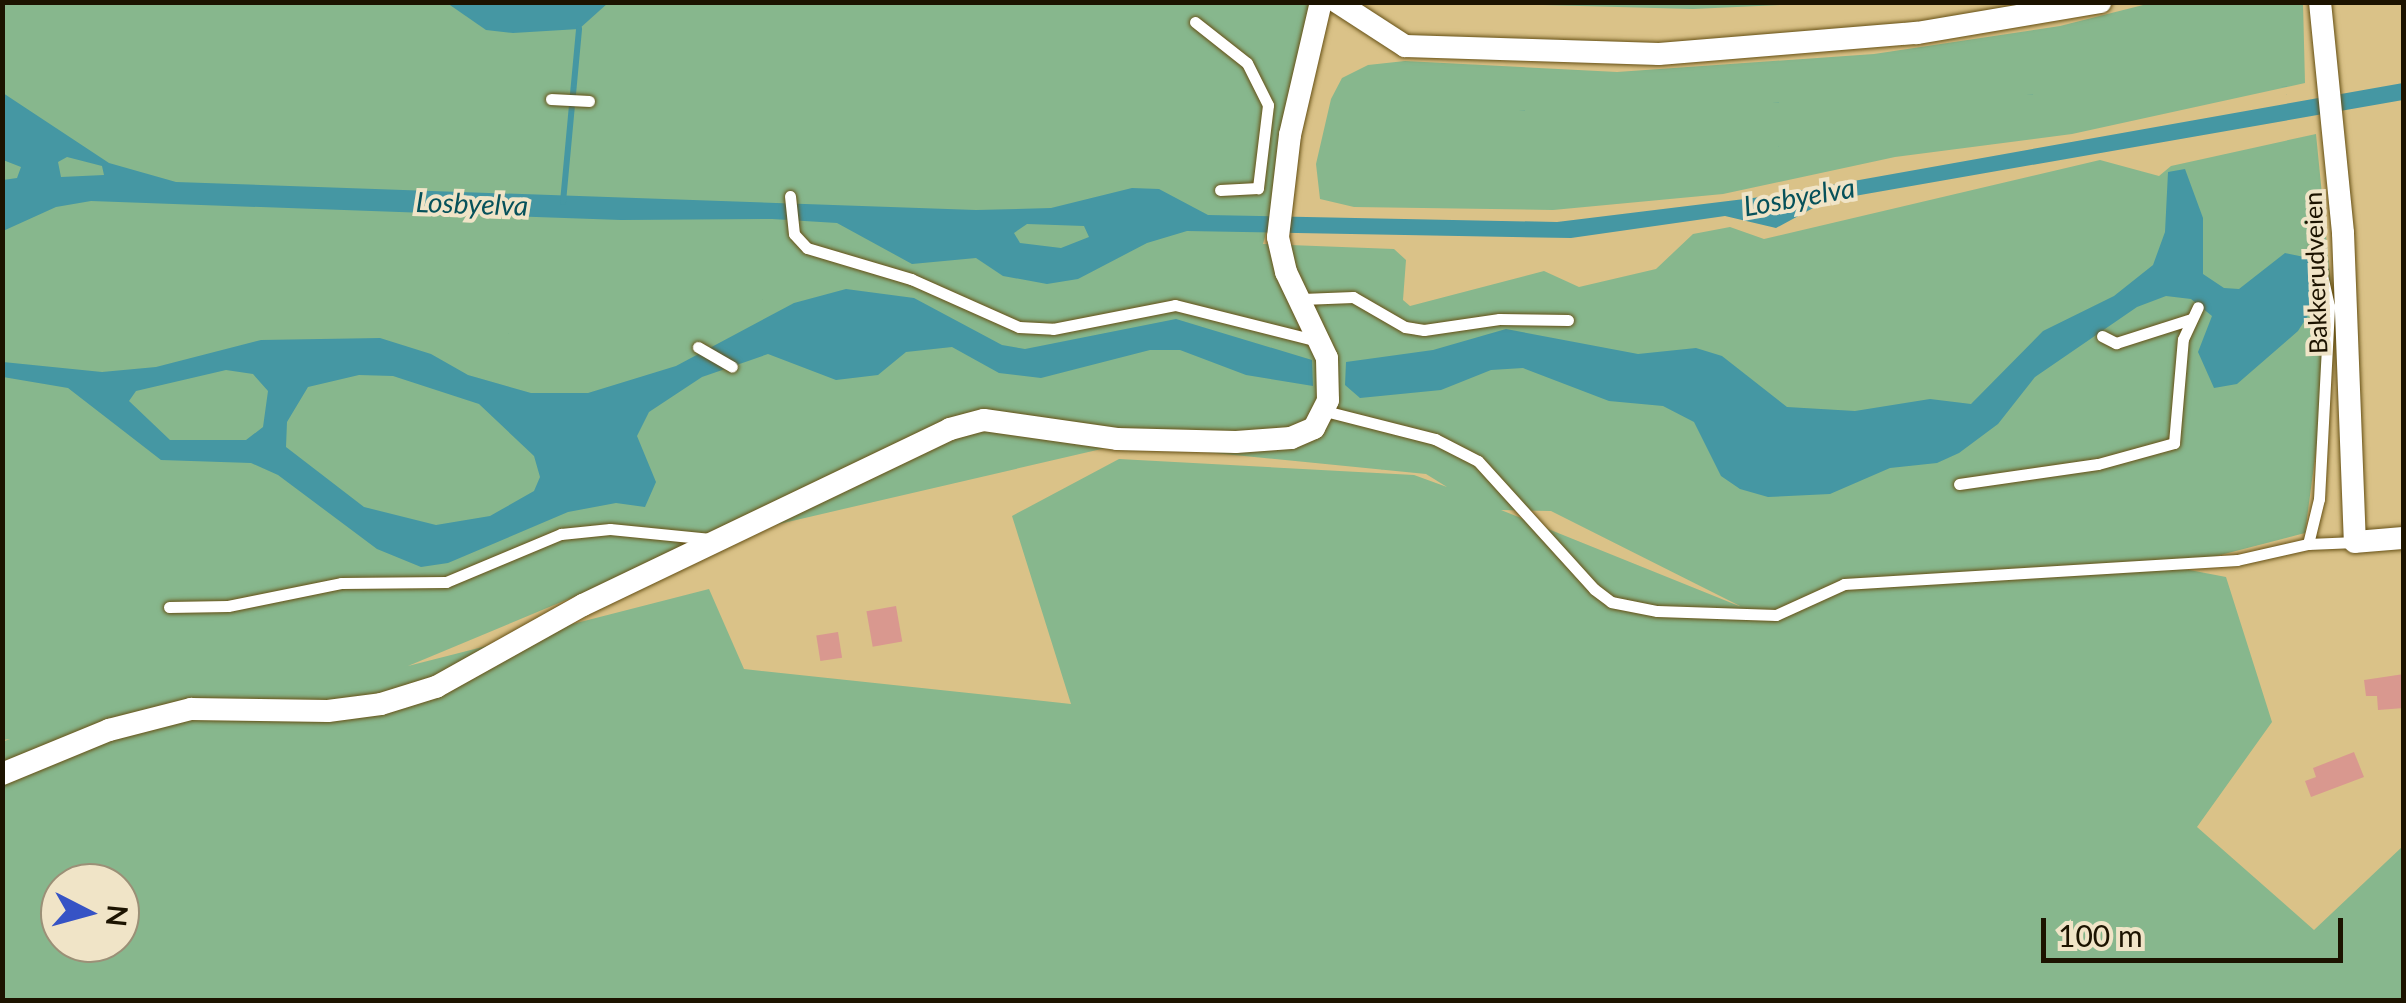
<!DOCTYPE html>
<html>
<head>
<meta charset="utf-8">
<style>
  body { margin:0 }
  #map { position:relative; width:2406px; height:1003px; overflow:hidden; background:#dac288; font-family:Lato,sans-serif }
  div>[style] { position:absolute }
  .green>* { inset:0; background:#87b78d }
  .water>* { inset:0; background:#4597a3 }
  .stream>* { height:6px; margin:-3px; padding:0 3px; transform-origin:3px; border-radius:3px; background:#4597a3 }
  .building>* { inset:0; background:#d9988f; transform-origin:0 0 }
  .roads { filter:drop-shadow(0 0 2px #665014) drop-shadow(0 0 2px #665014) }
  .lane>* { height:11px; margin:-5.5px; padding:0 5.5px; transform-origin:5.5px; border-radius:5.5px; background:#fff }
  .street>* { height:22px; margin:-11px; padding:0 11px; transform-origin:11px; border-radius:11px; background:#fff }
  span { translate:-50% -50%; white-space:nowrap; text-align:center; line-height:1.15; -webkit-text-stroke:8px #f0e4c7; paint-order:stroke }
  .street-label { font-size:25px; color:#1c1300 }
  .water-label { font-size:28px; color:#06515a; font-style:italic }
  .frame { position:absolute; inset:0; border:5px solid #1c1300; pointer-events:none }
  .north { position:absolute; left:40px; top:863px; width:100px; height:100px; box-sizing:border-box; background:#f0e4c7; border:2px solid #9b9077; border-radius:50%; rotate:96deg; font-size:28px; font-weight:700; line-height:40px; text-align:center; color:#1c1300 }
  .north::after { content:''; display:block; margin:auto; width:35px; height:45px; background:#3653c5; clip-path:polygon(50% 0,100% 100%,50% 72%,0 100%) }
  .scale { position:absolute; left:2041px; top:918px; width:302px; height:45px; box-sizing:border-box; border:5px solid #1c1300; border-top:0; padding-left:12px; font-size:30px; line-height:35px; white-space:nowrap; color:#1c1300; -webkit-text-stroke:8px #f0e4c7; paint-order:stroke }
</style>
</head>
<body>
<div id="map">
  <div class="green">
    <div style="clip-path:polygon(2155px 2px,2303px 3px,2305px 83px,2072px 134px,1895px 157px,1723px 194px,1553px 210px,1354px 207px,1320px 199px,1316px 164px,1331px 99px,1342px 78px,1368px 65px,1405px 61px,1617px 72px,1874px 54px,2060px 26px)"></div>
    <div style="clip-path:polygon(evenodd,2px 3px,1329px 3px,1263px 244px,1394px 249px,1406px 260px,1403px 300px,1410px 306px,1544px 271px,1579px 287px,1656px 269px,1693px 234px,1730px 227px,1764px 239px,2100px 160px,2159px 176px,2171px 166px,2316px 134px,2334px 316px,2305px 533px,2174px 567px,2226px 577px,2272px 722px,2197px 827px,2314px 930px,2403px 846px,2403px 1000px,3px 1000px,2px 742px,10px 739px,3px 740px,2px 3px,1123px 444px,1426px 474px,1447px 487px,1414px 475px,1119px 459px,1012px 516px,1071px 704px,744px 669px,709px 589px,408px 666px,710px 540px,1123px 444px,2px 3px,1501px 510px,1551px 511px,1740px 606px,1739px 606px,1501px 510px,2px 3px,60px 883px,120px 883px,120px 943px,60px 943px,60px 883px)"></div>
    <div style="clip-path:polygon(1465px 3px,1465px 2px,1822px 3px,1693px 9px)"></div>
  </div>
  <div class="water">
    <div style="clip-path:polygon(447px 3px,608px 3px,579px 29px,513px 33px,486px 30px)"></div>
    <div style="clip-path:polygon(evenodd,2403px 83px,2403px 100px,1826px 201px,1776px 228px,1725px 216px,1571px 238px,1187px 231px,1147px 243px,1078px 279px,1047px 284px,1003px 276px,976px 258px,912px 264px,837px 223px,772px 219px,621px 220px,91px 201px,56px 207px,3px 231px,3px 180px,17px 178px,21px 167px,3px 160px,3px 93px,109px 163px,176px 182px,976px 210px,1051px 208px,1132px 188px,1159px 189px,1208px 215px,1557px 222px,1769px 196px,2403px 83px,67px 157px,102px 166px,104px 175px,61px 177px,58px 162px,67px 157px,2403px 83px,1027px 224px,1084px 226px,1089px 237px,1061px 248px,1020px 243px,1014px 233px,1027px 224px)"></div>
    <div style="clip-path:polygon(2185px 169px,2203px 218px,2203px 274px,2224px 288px,2239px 289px,2285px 253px,2309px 258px,2318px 300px,2298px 331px,2237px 384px,2214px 388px,2198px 352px,2212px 316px,2191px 299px,2166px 296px,2137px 307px,2035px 377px,1998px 424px,1959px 453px,1937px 463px,1890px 468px,1830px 494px,1768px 497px,1740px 489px,1721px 476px,1694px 422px,1663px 406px,1609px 401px,1523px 368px,1491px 370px,1441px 390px,1360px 398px,1345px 385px,1346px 362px,1433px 350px,1506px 329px,1638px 354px,1696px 348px,1722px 356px,1787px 407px,1855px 411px,1930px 399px,1971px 404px,2043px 331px,2114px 296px,2153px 265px,2165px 232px,2168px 172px)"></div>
    <div style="clip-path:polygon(evenodd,846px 289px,914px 298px,1002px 345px,1025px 349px,1176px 319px,1312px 360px,1313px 386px,1246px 375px,1180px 350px,1150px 350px,1041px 378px,999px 373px,952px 347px,906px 352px,878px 375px,836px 380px,768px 354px,702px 377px,649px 412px,637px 436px,656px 482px,645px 507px,616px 503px,568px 512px,448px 563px,421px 567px,377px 549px,278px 475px,251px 463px,161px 460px,68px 388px,3px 377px,3px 362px,102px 372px,156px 367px,261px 340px,380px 338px,431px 354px,468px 375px,531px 393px,588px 393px,676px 366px,794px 303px,846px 289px,226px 370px,253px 374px,268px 391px,263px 427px,246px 440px,170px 440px,129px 401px,136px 391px,226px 370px,846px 289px,359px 375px,393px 376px,479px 404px,534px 456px,540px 477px,534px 491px,490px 516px,436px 525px,364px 507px,286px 447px,287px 422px,308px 387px,359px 375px)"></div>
  </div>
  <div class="stream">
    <div style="left:563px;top:202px;width:174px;rotate:-84.7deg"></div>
  </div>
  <div class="building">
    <div style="left:896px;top:606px;width:36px;height:30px;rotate:80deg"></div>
    <div style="left:838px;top:632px;width:26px;height:22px;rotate:81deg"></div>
    <div style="clip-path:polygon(2404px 674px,2404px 708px,2378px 710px,2377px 696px,2366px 696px,2364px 680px)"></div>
    <div style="clip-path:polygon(2354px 752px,2364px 777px,2311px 797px,2305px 781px,2316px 777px,2313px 768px)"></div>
  </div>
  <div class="roads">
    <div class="lane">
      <div style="left:1195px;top:22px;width:66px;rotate:38.3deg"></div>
      <div style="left:1247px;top:63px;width:47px;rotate:63.4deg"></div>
      <div style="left:1268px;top:105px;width:84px;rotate:96.9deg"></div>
      <div style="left:1258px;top:188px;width:38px;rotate:177deg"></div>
      <div style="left:551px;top:99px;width:38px;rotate:3deg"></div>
      <div style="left:790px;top:196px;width:38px;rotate:84deg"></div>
      <div style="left:794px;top:234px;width:19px;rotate:47deg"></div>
      <div style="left:807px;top:248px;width:109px;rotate:16.6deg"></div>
      <div style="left:911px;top:279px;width:118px;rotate:24deg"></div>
      <div style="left:1019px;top:327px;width:34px;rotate:3deg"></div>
      <div style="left:1053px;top:329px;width:124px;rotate:-11.1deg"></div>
      <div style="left:1175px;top:305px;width:147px;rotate:14.1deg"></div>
      <div style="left:1302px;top:299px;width:51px;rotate:-2.2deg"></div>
      <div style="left:1353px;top:297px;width:60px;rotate:30deg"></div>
      <div style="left:1405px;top:327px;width:19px;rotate:9deg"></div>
      <div style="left:1424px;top:330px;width:76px;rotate:-8.3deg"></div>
      <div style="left:1499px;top:319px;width:69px;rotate:0.8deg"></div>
      <div style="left:2102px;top:336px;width:16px;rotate:27deg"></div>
      <div style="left:2116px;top:343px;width:79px;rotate:-17.7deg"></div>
      <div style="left:698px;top:347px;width:39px;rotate:30deg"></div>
      <div style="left:1325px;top:411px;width:114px;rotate:14.3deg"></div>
      <div style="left:1435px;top:439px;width:48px;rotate:27.1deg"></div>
      <div style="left:1478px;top:461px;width:173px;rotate:47.8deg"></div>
      <div style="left:1594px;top:589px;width:21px;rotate:37deg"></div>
      <div style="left:1611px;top:602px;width:47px;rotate:11.1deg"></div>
      <div style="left:1657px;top:611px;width:119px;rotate:1.9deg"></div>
      <div style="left:1776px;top:615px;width:75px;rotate:-24.5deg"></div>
      <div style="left:1844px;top:584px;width:394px;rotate:-3.5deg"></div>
      <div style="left:2237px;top:560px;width:73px;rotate:-12.7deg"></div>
      <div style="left:2308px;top:544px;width:47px;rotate:-2.4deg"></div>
      <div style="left:1959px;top:484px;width:140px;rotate:-8.2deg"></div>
      <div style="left:2098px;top:464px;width:79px;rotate:-15.4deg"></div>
      <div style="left:2174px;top:443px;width:104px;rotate:-85.1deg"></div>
      <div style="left:2183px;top:339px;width:35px;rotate:-65deg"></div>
      <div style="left:2308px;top:544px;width:46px;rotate:-76.3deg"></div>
      <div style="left:2319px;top:499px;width:193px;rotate:-87deg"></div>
      <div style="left:2329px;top:306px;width:58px;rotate:-102.8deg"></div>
      <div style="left:169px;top:607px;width:59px;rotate:-1deg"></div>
      <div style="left:228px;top:606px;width:115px;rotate:-11.5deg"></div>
      <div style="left:341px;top:583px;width:105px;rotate:-0.5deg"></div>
      <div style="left:446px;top:582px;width:125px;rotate:-22.7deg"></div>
      <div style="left:561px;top:534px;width:49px;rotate:-5.8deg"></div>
      <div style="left:610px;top:529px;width:101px;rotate:5.7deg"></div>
    </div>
    <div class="street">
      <div style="left:1337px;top:2px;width:81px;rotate:32.9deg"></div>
      <div style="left:1405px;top:46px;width:254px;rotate:1.8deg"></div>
      <div style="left:1659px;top:54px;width:259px;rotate:-4.7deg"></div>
      <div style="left:1917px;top:33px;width:186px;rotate:-9.6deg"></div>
      <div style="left:2320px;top:2px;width:232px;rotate:84.3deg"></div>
      <div style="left:2343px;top:233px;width:309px;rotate:87.8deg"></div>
      <div style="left:2355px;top:542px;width:49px;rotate:-4.7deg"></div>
      <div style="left:2px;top:774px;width:116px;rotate:-22.4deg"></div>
      <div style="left:109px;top:730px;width:85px;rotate:-14.4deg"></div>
      <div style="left:191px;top:709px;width:137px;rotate:0.8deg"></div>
      <div style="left:328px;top:711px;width:53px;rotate:-7.5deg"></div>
      <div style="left:381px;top:704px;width:58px;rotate:-17.2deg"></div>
      <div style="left:436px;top:687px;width:168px;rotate:-29.2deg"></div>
      <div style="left:583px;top:605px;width:407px;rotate:-25.6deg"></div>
      <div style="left:950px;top:429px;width:35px;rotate:-15deg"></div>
      <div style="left:984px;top:420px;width:134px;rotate:8.1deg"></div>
      <div style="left:1117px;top:439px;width:119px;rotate:1.4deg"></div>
      <div style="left:1236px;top:442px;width:55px;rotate:-4.2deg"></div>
      <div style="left:1291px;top:438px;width:25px;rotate:-23deg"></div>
      <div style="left:1314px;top:428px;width:31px;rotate:-63deg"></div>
      <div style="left:1328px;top:400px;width:42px;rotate:-91.4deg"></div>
      <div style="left:1327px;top:358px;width:95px;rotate:-115.5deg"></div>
      <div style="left:1286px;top:272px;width:36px;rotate:-103deg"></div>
      <div style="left:1278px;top:237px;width:103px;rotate:-83.3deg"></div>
      <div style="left:1290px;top:135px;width:137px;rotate:-76.9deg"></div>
    </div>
  </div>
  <div class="street-label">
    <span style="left:2315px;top:273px;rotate:-92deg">Bakkerudveien</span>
  </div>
  <div class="water-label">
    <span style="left:1799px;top:196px;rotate:-10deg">Losbyelva</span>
    <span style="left:472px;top:203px;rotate:2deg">Losbyelva</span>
  </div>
  <div class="frame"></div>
  <div class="north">N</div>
  <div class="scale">100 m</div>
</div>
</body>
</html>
